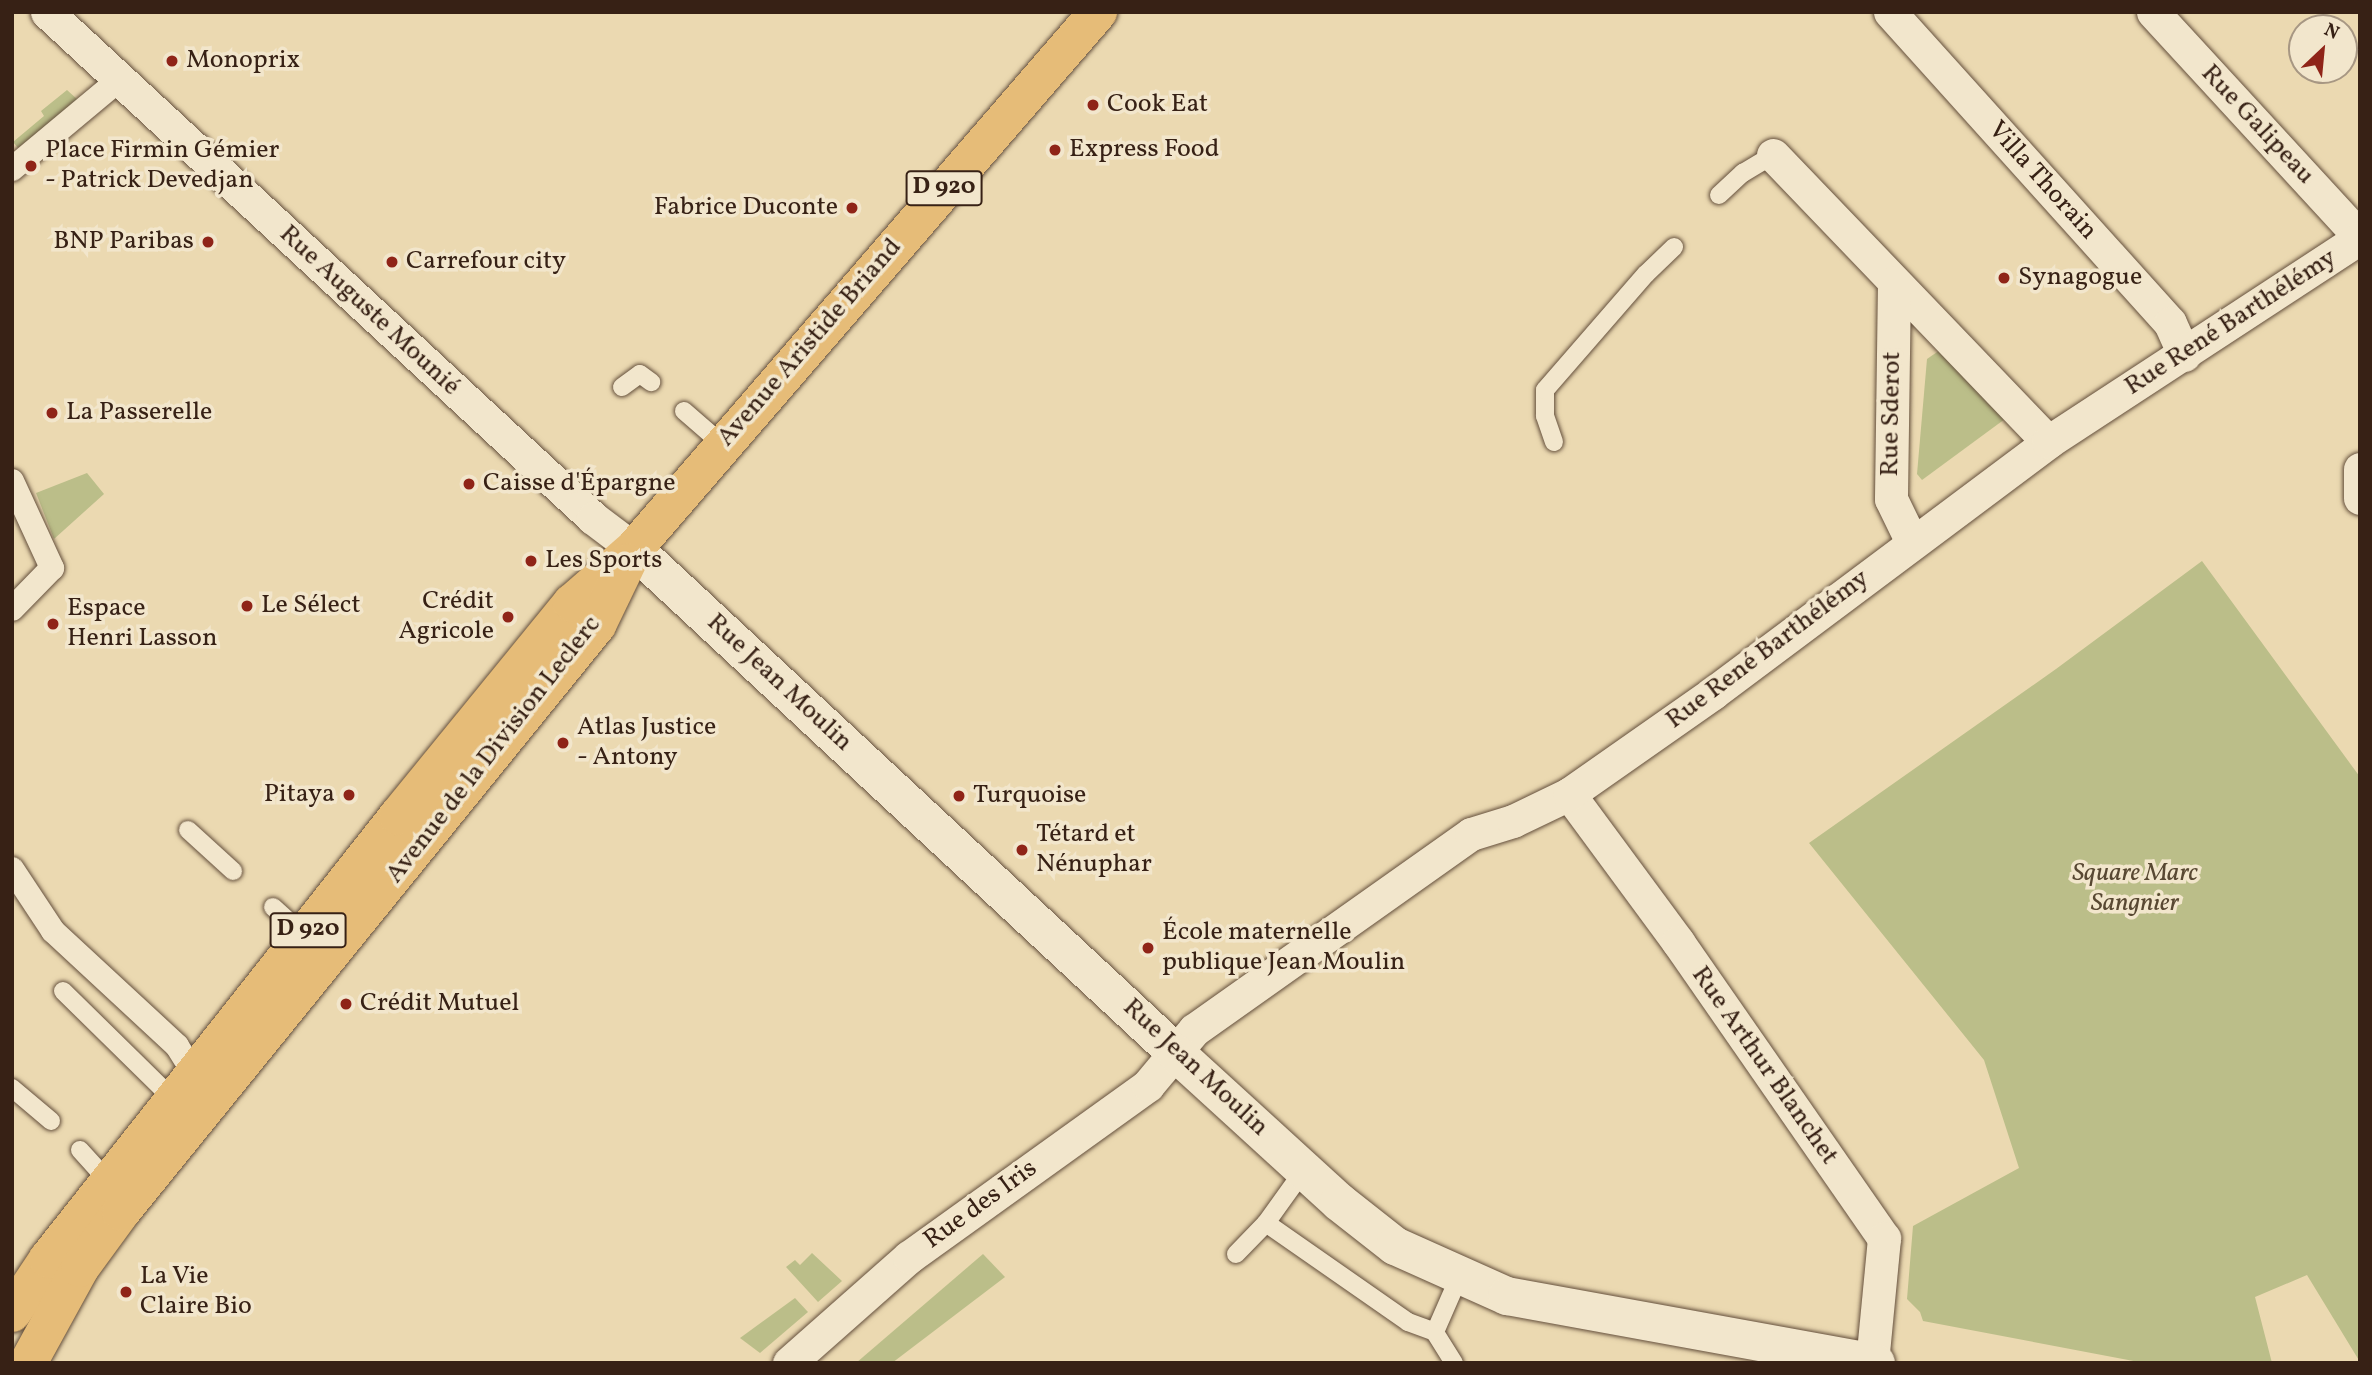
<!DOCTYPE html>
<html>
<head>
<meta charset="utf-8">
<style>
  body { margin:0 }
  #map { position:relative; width:2372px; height:1375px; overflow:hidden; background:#ebd9b1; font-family:Vollkorn,serif }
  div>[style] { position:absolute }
  .green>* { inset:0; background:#bbbe89 }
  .roads { filter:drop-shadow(0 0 2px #644f3c) drop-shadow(0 0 2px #644f3c) }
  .service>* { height:18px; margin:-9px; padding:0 9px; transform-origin:9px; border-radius:9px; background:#f2e6cc }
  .pedestrian>* { height:24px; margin:-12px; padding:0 12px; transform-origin:12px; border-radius:12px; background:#f2e6cc }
  .minor>* { height:33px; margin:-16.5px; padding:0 16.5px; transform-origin:16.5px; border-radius:16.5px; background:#f2e6cc }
  .secondary>* { height:38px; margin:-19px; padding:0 19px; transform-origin:19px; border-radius:19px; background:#f2e6cc }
  .primary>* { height:38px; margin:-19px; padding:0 19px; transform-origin:19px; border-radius:19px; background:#e6bc78 }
  .dots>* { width:19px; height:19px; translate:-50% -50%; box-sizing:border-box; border:4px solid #f2e6cc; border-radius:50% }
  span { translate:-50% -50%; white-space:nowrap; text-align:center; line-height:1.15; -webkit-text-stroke:7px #f2e6cc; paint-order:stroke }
  .shield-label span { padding:2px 5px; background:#f2e6cc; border:2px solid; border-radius:5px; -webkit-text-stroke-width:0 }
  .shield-label { font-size:24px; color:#372115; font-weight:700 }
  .poi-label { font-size:26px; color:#372115 }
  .left { translate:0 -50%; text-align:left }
  .right { translate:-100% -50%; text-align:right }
  .street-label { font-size:26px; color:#372115 }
  .park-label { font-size:26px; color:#584832; font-style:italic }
  .frame { position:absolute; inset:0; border:14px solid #372115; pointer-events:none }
  .north { position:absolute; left:2288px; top:14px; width:70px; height:70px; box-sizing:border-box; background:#f2e6cc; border:2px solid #a79783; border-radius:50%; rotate:26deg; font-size:19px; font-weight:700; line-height:28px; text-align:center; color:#372115 }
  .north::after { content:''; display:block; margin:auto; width:24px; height:32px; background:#8f2418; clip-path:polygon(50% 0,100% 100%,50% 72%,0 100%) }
</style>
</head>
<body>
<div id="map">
  <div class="green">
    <div style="clip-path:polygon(67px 90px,78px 100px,18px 148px,13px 142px,44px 116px,41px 111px)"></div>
    <div style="clip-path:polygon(1940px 350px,2009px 416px,1922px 480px,1917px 474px,1927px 359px)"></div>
    <div style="clip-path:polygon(87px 473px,104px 494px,54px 539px,36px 493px)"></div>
    <div style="clip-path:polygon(2202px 561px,2360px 777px,2360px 1362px,2307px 1275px,2255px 1297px,2272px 1363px,2144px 1363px,1923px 1321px,1920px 1312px,1907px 1299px,1913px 1226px,2019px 1168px,1984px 1060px,1809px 843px,2056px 669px)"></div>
    <div style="clip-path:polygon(812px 1253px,842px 1281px,818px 1302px,786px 1267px,795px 1260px,800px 1265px)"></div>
    <div style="clip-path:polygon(983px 1254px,1005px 1277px,892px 1363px,856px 1363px)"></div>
    <div style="clip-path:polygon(795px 1298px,808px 1312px,760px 1353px,740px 1338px)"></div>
  </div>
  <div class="roads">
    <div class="service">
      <div style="left:1719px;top:195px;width:33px;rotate:-43deg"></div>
      <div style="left:1743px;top:173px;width:35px;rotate:-31deg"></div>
      <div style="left:622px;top:387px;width:22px;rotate:-36deg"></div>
      <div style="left:640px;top:374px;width:14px;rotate:36deg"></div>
      <div style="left:684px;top:411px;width:50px;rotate:41deg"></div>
      <div style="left:1554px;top:442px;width:28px;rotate:-109deg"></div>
      <div style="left:1545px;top:416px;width:26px;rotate:-90deg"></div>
      <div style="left:1545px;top:390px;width:154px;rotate:-49deg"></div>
      <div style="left:1646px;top:274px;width:39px;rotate:-44deg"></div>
      <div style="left:188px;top:830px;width:61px;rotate:42.3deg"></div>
      <div style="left:273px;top:907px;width:42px;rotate:42.1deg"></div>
      <div style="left:63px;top:991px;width:157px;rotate:44.5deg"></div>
      <div style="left:12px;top:1088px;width:51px;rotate:40.2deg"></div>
      <div style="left:80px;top:1150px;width:43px;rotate:47.8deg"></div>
      <div style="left:1266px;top:1223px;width:173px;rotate:34.9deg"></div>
      <div style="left:1408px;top:1322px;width:29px;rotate:20deg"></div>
      <div style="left:1236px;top:1254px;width:43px;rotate:-45.9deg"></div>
      <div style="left:1266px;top:1223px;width:65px;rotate:-54.4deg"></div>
      <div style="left:1454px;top:1363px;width:36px;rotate:-122deg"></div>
      <div style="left:1435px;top:1332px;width:60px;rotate:-66.4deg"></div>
    </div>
    <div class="pedestrian">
      <div style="left:12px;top:169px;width:139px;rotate:-39.8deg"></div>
      <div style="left:12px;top:481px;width:96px;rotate:65.3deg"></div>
      <div style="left:52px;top:568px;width:57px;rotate:134.3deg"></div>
      <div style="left:12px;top:869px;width:74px;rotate:56.5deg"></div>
      <div style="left:53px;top:931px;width:169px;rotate:42.8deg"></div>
      <div style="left:177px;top:1046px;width:15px;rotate:58deg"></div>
    </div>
    <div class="minor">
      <div style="left:47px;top:12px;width:744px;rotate:42.82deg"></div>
      <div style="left:593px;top:518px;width:51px;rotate:37.1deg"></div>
      <div style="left:1890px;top:12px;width:418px;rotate:48deg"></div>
      <div style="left:2170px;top:323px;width:35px;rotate:66deg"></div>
      <div style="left:2153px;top:12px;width:306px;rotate:47.4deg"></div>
      <div style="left:1773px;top:155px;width:397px;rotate:46.2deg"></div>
      <div style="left:1894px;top:282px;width:217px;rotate:90.8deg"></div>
      <div style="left:1891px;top:499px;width:48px;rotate:64deg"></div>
      <div style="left:2360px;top:469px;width:29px;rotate:90deg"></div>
      <div style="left:1569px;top:794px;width:184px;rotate:53.6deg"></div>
      <div style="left:1678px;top:942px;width:361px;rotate:55.2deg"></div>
      <div style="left:1884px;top:1238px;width:125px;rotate:95.5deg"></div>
      <div style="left:789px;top:1363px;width:160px;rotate:-41.5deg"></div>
      <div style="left:909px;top:1257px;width:294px;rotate:-35.7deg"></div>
      <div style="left:1148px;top:1085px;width:72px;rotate:-50.1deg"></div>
      <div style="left:1194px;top:1030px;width:339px;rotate:-35.3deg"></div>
      <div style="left:1471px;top:834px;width:44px;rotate:-17.2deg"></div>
      <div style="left:1513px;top:821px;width:62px;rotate:-25.7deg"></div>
      <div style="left:1569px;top:794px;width:176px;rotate:-35deg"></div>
      <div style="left:1713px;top:693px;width:419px;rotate:-36.8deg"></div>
      <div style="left:2048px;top:442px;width:373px;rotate:-33.2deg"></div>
    </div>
    <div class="secondary">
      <div style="left:634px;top:549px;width:742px;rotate:42.92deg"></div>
      <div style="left:1177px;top:1054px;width:219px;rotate:42.4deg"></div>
      <div style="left:1339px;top:1202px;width:71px;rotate:38.2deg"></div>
      <div style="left:1395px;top:1246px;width:123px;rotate:24.1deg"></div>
      <div style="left:1507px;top:1296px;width:375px;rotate:10.3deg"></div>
    </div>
    <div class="primary">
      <div style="left:12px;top:1313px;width:65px;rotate:-56.3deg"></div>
      <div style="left:48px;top:1259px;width:565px;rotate:-51.69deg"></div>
      <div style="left:398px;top:816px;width:275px;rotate:-50.8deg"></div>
      <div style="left:572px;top:603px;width:82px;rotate:-41.1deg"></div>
      <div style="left:634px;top:549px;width:710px;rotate:-49.17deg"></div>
      <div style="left:28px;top:1363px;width:108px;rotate:-61.3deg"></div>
      <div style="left:80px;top:1268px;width:69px;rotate:-53.8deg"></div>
      <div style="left:121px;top:1212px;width:756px;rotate:-50.96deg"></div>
      <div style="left:597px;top:625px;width:69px;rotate:-64.2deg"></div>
    </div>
  </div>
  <div class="dots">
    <div style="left:172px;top:61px;background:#8f2418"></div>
    <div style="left:1093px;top:105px;background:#8f2418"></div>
    <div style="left:1055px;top:150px;background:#8f2418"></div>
    <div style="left:31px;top:166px;background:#8f2418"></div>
    <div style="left:852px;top:208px;background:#8f2418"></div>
    <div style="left:208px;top:242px;background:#8f2418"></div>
    <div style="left:392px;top:262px;background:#8f2418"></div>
    <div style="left:2004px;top:278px;background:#8f2418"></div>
    <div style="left:52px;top:413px;background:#8f2418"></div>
    <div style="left:469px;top:484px;background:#8f2418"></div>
    <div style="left:531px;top:561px;background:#8f2418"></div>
    <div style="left:247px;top:606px;background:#8f2418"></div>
    <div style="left:508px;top:617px;background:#8f2418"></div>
    <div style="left:53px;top:624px;background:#8f2418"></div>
    <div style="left:563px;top:743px;background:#8f2418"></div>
    <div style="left:349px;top:795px;background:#8f2418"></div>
    <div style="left:959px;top:796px;background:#8f2418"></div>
    <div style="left:1022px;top:850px;background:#8f2418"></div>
    <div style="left:1148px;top:948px;background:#8f2418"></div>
    <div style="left:346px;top:1004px;background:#8f2418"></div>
    <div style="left:126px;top:1292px;background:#8f2418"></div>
  </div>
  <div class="shield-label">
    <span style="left:944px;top:188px">D 920</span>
    <span style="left:308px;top:930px">D 920</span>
  </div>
  <div class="poi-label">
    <span class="left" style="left:186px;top:61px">Monoprix</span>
    <span class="left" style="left:1107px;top:105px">Cook Eat</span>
    <span class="left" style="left:1069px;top:150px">Express Food</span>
    <span class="left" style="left:45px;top:166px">Place Firmin Gémier<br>- Patrick Devedjan</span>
    <span class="right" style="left:838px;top:208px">Fabrice Duconte</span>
    <span class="right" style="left:194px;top:242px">BNP Paribas</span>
    <span class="left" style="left:406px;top:262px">Carrefour city</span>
    <span class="left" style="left:2018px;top:278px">Synagogue</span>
    <span class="left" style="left:66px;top:413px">La Passerelle</span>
    <span class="left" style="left:483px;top:484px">Caisse d'Épargne</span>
    <span class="left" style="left:545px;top:561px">Les Sports</span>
    <span class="right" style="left:494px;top:617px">Crédit<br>Agricole</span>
    <span class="left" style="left:261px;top:606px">Le Sélect</span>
    <span class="left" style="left:67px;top:624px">Espace<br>Henri Lasson</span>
    <span class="left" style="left:577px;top:743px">Atlas Justice<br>- Antony</span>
    <span class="right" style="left:335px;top:795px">Pitaya</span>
    <span class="left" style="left:973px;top:796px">Turquoise</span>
    <span class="left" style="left:1036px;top:850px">Tétard et<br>Nénuphar</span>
    <span class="left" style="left:1162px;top:948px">École maternelle<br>publique Jean Moulin</span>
    <span class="left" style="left:360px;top:1004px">Crédit Mutuel</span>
    <span class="left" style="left:140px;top:1292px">La Vie<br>Claire Bio</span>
  </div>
  <div class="street-label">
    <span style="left:2257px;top:125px;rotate:47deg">Rue Galipeau</span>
    <span style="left:2042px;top:181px;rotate:48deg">Villa Thorain</span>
    <span style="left:369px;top:311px;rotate:43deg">Rue Auguste Mounié</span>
    <span style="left:2231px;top:323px;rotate:-33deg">Rue René Barthélémy</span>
    <span style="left:810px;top:343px;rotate:-49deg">Avenue Aristide Briand</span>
    <span style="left:1892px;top:414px;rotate:-89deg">Rue Sderot</span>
    <span style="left:1768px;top:650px;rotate:-37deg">Rue René Barthélémy</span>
    <span style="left:779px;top:683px;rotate:43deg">Rue Jean Moulin</span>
    <span style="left:494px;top:750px;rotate:-52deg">Avenue de la Division Leclerc</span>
    <span style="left:1764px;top:1066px;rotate:55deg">Rue Arthur Blanchet</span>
    <span style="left:1195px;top:1068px;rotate:43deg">Rue Jean Moulin</span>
    <span style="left:981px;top:1205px;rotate:-36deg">Rue des Iris</span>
  </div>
  <div class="park-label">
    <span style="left:2135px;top:889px">Square Marc<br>Sangnier</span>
  </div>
  <div class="frame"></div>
  <div class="north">N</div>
</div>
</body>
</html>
